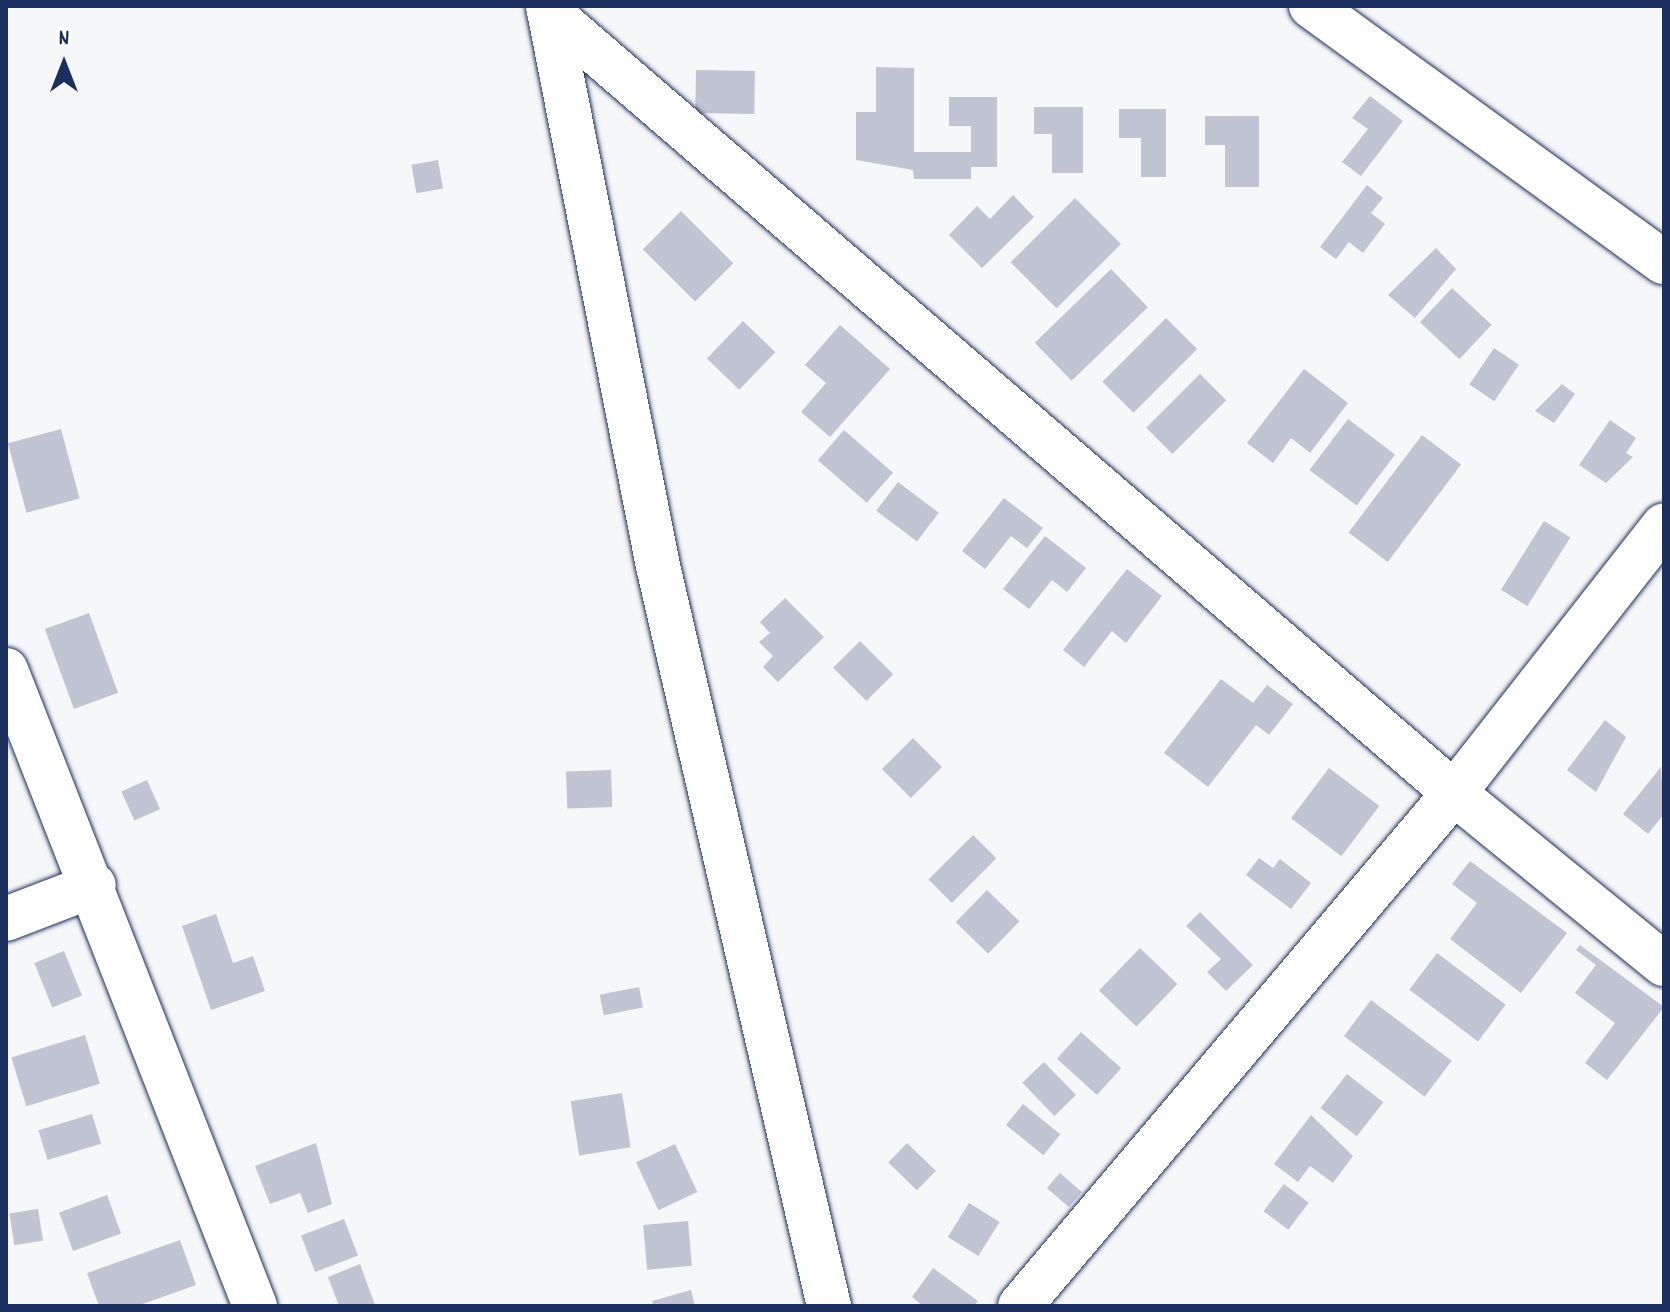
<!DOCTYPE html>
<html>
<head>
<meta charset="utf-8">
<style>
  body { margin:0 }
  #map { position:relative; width:1670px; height:1312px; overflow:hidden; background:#f6f7f9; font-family:Dekko,sans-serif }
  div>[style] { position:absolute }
  .building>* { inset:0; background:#c0c4d3; transform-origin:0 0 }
  .roads { filter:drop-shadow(0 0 2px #1b2f5e) drop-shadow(0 0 2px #1b2f5e) }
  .minor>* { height:44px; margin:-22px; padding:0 22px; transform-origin:22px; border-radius:22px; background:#fff }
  span { translate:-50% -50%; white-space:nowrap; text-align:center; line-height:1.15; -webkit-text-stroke:7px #fff; paint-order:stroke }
  .frame { position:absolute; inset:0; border:8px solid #1b2f5e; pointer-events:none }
  .north { position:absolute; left:24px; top:24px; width:80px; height:80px; -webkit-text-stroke:6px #fff; paint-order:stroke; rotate:0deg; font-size:22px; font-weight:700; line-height:32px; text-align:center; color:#1b2f5e }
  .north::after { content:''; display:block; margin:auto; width:28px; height:36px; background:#1b2f5e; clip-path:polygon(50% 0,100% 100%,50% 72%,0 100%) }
</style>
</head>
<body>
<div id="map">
  <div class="building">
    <div style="clip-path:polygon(876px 67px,914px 68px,914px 152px,971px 152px,971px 126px,949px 126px,949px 97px,997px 97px,997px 167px,971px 167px,971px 179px,914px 179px,913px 170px,856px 160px,856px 112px,876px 112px)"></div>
    <div style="left:696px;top:70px;width:59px;height:43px;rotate:1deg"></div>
    <div style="clip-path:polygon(1370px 96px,1403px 121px,1361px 176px,1342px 162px,1368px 129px,1352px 118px)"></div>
    <div style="clip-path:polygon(1034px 107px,1083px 107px,1083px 173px,1052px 173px,1052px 134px,1034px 134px)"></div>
    <div style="clip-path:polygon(1119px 109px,1166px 109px,1166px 177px,1141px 177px,1141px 138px,1119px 138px)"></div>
    <div style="clip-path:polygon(1205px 116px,1259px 116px,1259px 187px,1225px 187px,1225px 145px,1205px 145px)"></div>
    <div style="left:438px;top:160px;width:29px;height:27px;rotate:80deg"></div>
    <div style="clip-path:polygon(1367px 185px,1383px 198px,1371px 213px,1385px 224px,1363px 253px,1349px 242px,1336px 259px,1320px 247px)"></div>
    <div style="clip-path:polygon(1013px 195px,1034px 217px,982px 268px,949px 235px,977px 206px,990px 219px)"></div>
    <div style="left:1075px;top:198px;width:65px;height:91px;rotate:45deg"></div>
    <div style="left:681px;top:211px;width:74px;height:54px;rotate:45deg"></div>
    <div style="clip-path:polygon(1436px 248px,1456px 269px,1415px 318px,1388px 295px)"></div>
    <div style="left:1111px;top:269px;width:53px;height:106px;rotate:46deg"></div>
    <div style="left:1452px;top:288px;width:54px;height:47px;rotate:43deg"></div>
    <div style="left:1166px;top:318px;width:44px;height:90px;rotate:45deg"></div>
    <div style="left:743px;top:321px;width:45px;height:52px;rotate:44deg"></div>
    <div style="clip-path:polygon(840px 325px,890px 369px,830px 437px,801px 412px,826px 383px,805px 365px)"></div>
    <div style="left:1494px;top:348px;width:30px;height:44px;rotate:34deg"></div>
    <div style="clip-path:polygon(1304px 369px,1348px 403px,1310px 453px,1291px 438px,1273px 463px,1247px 443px)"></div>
    <div style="left:1200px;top:374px;width:37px;height:76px;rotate:45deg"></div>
    <div style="clip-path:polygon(1562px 384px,1575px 394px,1554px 423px,1535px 411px)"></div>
    <div style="left:1348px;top:419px;width:59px;height:64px;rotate:37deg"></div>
    <div style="clip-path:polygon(1610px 420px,1636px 438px,1626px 453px,1633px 457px,1606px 483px,1579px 465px)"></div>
    <div style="left:61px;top:429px;width:72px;height:55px;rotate:75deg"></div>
    <div style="left:844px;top:430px;width:65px;height:40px;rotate:41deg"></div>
    <div style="left:1422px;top:435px;width:49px;height:122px;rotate:37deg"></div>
    <div style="left:898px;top:482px;width:51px;height:36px;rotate:37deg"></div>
    <div style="clip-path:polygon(1004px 498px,1043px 528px,1027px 548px,1011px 536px,985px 569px,962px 551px)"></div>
    <div style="left:1544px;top:521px;width:31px;height:81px;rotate:32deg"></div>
    <div style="clip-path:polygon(1045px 536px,1086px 568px,1067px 592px,1052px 580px,1029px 609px,1003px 589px)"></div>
    <div style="clip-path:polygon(1127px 569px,1162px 596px,1126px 643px,1112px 631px,1084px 667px,1063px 650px)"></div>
    <div style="clip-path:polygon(785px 598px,824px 637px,778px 682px,763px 667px,773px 656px,759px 642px,770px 633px,760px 622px)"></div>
    <div style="left:89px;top:613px;width:85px;height:47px;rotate:70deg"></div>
    <div style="left:860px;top:641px;width:47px;height:38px;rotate:45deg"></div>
    <div style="clip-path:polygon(1221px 679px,1253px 703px,1267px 685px,1293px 704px,1269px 735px,1256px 725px,1208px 787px,1164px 753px)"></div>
    <div style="clip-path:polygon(1605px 720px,1626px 737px,1596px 792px,1567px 770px)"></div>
    <div style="left:913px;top:738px;width:41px;height:44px;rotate:45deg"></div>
    <div style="clip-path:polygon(1661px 767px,1664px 814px,1648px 834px,1623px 814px)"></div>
    <div style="left:1329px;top:768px;width:63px;height:63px;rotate:37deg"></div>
    <div style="left:611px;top:770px;width:37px;height:45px;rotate:88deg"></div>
    <div style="left:147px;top:780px;width:32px;height:28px;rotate:66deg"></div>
    <div style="left:973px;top:835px;width:33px;height:63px;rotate:45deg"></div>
    <div style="clip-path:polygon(1259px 858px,1273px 868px,1280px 859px,1311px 883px,1291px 909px,1246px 875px)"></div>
    <div style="clip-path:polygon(1470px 861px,1567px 933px,1521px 993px,1450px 939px,1477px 903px,1452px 884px)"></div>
    <div style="left:987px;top:890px;width:45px;height:45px;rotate:44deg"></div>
    <div style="clip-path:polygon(1200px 912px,1253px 965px,1226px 991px,1207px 972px,1221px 959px,1186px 926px)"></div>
    <div style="clip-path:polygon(216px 914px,233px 963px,253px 956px,265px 991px,211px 1010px,182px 926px)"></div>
    <div style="clip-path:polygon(1580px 945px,1664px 1007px,1607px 1080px,1585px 1063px,1615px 1023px,1575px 993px,1596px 965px,1576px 950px)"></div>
    <div style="left:1140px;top:948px;width:52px;height:59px;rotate:44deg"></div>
    <div style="left:64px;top:951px;width:48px;height:32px;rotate:68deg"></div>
    <div style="left:1437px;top:953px;width:86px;height:46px;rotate:37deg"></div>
    <div style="left:639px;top:987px;width:21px;height:40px;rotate:79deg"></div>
    <div style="left:1371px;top:1000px;width:101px;height:45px;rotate:37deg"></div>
    <div style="left:1081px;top:1032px;width:54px;height:36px;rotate:42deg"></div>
    <div style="left:85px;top:1035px;width:51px;height:77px;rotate:73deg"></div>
    <div style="left:1044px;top:1062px;width:46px;height:30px;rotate:46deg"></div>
    <div style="left:1347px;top:1074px;width:46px;height:43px;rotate:38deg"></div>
    <div style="left:622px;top:1093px;width:55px;height:52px;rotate:81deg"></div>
    <div style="left:1023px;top:1104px;width:48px;height:27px;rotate:39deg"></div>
    <div style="left:92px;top:1114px;width:31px;height:56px;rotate:73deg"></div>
    <div style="clip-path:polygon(1311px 1115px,1353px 1156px,1333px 1183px,1310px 1166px,1298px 1182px,1274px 1164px)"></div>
    <div style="clip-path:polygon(316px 1143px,332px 1204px,308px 1213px,300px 1193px,270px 1204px,255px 1166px)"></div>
    <div style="left:907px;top:1143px;width:40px;height:27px;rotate:44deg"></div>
    <div style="left:675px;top:1144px;width:53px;height:43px;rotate:65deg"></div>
    <div style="left:1060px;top:1173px;width:29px;height:20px;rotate:41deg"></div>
    <div style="left:1284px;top:1184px;width:31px;height:34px;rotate:37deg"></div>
    <div style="left:107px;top:1195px;width:41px;height:51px;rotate:70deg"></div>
    <div style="left:969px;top:1203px;width:36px;height:40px;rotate:32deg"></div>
    <div style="left:38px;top:1209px;width:32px;height:29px;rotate:81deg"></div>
    <div style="left:344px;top:1219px;width:39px;height:46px;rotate:69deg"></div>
    <div style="left:688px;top:1221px;width:45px;height:45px;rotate:85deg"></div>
    <div style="clip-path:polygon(180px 1240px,196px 1285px,137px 1306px,99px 1306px,87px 1273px)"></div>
    <div style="clip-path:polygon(360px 1264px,375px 1305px,339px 1306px,328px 1277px)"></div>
    <div style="clip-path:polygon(933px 1268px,978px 1301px,974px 1306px,923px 1306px,912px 1297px)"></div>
    <div style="clip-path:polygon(691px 1290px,695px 1306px,654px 1306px,652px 1301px)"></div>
  </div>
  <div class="roads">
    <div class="minor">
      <div style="left:548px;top:6px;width:571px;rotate:78.89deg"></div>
      <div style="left:658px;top:566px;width:760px;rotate:76.99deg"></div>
      <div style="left:1311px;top:6px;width:436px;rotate:36deg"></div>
      <div style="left:549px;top:12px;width:1195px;rotate:40.79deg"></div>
      <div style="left:1454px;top:793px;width:271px;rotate:39.2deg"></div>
      <div style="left:6px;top:670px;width:683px;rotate:68.62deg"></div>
      <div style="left:6px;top:919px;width:94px;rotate:-21.1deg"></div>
      <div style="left:1020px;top:1306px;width:672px;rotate:-49.77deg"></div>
      <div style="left:1454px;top:793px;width:340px;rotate:-51.9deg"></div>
    </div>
  </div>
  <div class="frame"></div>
  <div class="north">N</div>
</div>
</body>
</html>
